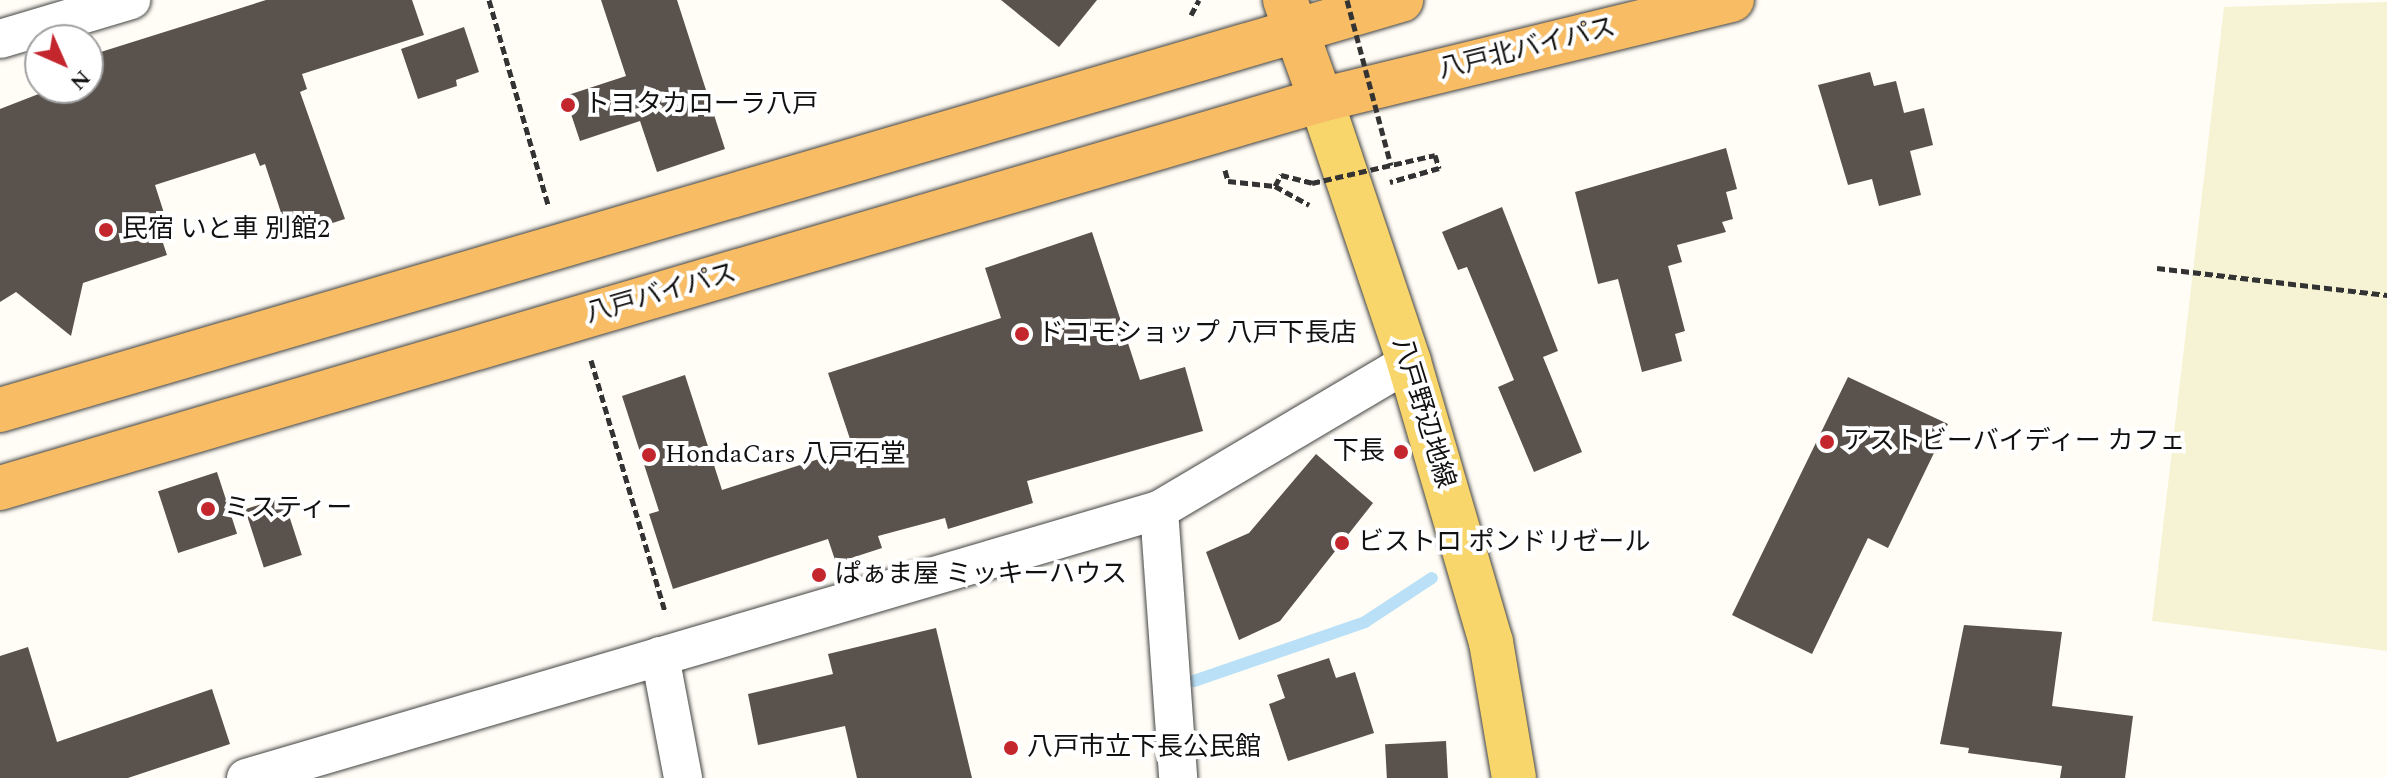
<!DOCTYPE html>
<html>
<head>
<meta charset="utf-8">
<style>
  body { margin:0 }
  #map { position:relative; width:2387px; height:778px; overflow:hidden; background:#fffdf5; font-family:Spectral,"Noto Sans JP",serif }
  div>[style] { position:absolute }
  .farmland>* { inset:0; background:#f6f3d4 }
  .stream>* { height:12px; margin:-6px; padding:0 6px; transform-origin:6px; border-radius:6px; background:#b9e0f7 }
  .building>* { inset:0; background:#5a524d; transform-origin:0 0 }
  .path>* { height:5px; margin-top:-2.5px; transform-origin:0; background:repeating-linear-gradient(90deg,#333 0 8px,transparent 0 12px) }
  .roads { filter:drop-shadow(0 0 2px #444) drop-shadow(0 0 2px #444) }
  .minor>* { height:38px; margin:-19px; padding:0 19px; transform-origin:19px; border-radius:19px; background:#fff }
  .primary>* { height:44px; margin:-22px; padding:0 22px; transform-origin:22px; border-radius:22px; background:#f9d66b }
  .trunk>* { height:44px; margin:-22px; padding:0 22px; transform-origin:22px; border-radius:22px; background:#f7bc64 }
  .path-bridge>* { height:5px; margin-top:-2.5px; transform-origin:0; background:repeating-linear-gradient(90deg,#333 0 8px,transparent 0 12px) }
  .dots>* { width:22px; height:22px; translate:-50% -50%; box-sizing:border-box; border:4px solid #fff; border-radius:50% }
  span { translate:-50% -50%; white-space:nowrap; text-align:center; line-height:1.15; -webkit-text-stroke:8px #fff; paint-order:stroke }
  .street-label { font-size:26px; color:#111 }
  .poi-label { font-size:26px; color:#111 }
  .left { translate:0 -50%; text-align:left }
  .right { translate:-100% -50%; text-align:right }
  .north { position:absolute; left:24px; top:24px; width:80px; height:80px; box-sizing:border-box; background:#fff; border:2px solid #a0a0a0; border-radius:50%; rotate:135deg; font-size:22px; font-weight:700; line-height:32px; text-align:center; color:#111 }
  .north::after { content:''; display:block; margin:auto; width:28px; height:36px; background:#c4262e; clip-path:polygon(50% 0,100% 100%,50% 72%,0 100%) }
</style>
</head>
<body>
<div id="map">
  <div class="farmland">
    <div style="clip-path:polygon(2387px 2px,2387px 651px,2152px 621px,2224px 7px)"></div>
  </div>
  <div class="stream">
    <div style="left:1194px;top:681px;width:181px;rotate:-19deg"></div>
    <div style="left:1365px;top:622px;width:80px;rotate:-33.3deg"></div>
  </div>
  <div class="building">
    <div style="clip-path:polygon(266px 0,412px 0,424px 35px,302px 74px,307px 89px,300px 92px,345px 219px,289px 237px,265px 164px,260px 166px,255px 153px,155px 185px,172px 238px,162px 240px,167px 255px,83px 283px,71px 336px,16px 292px,0 302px,0 109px,54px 88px,88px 88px,88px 56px)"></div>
    <div style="clip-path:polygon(601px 0,677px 0,725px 149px,657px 172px,640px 121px,580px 141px,565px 96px,626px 76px)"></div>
    <div style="clip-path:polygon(1001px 0,1097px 0,1059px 47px)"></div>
    <div style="clip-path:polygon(464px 27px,479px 72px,456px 80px,457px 86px,418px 99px,401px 49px)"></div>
    <div style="clip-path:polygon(1870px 72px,1874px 86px,1896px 81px,1904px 113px,1924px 108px,1933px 145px,1910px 151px,1921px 195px,1879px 206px,1872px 179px,1848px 185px,1818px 85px)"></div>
    <div style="clip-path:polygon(1726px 148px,1737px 189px,1726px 192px,1733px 219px,1722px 222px,1726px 232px,1677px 245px,1682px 262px,1668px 266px,1685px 331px,1675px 334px,1682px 361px,1642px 372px,1618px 279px,1598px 284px,1575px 192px)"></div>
    <div style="clip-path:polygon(1502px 207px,1558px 351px,1543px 357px,1582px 452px,1534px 472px,1498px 387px,1514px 380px,1467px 267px,1458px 270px,1442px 232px)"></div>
    <div style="clip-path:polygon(1092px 232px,1140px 380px,1185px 367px,1203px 431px,1027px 481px,1033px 503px,948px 529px,945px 518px,878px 536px,882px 548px,836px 563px,828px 539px,673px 589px,649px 514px,659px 511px,622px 396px,685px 375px,722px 490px,853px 448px,828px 373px,1001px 318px,985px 268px)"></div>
    <div style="clip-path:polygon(1848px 377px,1948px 424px,1888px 548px,1868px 538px,1812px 654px,1732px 615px)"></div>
    <div style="clip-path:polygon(1316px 454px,1373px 503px,1280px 621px,1239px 640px,1206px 552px,1249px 533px)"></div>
    <div style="left:217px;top:472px;width:65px;height:62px;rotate:72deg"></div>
    <div style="left:283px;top:497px;width:61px;height:40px;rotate:72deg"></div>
    <div style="clip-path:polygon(1964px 625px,2062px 632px,2052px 706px,2133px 716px,2125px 778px,2060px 778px,2062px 766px,1968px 753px,1969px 748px,1940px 744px)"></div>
    <div style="clip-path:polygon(936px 628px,972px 778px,857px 778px,845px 726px,758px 745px,748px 694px,833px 674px,828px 654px)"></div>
    <div style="clip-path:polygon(28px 647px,57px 742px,212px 689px,230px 744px,128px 778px,0 778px,0 656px)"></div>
    <div style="clip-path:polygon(1329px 658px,1336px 678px,1355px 672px,1374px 733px,1288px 761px,1269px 704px,1285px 698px,1277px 675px)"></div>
    <div style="left:1446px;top:741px;width:37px;height:61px;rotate:87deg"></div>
  </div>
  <div class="path">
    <div style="left:489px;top:0;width:213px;rotate:73.9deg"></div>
    <div style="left:1191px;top:15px;width:17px;rotate:-62deg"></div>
    <div style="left:1275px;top:186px;width:39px;rotate:29deg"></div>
    <div style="left:2157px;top:268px;width:232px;rotate:6.7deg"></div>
    <div style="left:591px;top:360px;width:263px;rotate:73.6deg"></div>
  </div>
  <div class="roads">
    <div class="minor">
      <div style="left:0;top:39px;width:137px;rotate:-16.6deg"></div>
      <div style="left:1159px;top:510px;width:269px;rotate:85.9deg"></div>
      <div style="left:660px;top:656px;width:124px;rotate:79.3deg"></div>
      <div style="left:246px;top:778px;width:952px;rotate:-16.36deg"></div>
      <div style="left:1159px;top:510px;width:291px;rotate:-30.6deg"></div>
    </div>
    <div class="primary">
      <div style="left:1321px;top:100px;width:276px;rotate:71.4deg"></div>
      <div style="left:1409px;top:362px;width:292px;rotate:73.7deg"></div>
      <div style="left:1491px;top:642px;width:138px;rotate:80.4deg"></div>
    </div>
    <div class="trunk">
      <div style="left:1285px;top:0;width:106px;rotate:70.2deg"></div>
      <div style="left:0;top:410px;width:1460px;rotate:-16.31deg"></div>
      <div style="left:0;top:488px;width:1377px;rotate:-16.37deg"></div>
      <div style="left:1321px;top:100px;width:423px;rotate:-13.7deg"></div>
    </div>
  </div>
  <div class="path-bridge">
    <div style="left:1347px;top:0;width:171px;rotate:75.1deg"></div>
    <div style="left:1225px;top:170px;width:11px;rotate:75deg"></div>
    <div style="left:1228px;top:181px;width:47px;rotate:6.1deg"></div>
    <div style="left:1275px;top:186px;width:13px;rotate:-61deg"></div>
    <div style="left:1281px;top:175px;width:32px;rotate:14deg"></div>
    <div style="left:1312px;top:183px;width:126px;rotate:-12.8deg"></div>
    <div style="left:1435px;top:155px;width:14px;rotate:73deg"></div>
    <div style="left:1439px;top:168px;width:51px;rotate:164.1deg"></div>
  </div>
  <div class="dots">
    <div style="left:568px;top:105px;background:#c4262e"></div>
    <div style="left:106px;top:230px;background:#c4262e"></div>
    <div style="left:1022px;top:334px;background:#c4262e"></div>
    <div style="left:1827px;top:442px;background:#c4262e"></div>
    <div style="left:1401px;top:452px;background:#c4262e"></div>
    <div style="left:649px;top:455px;background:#c4262e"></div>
    <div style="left:208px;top:509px;background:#c4262e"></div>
    <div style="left:1342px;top:543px;background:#c4262e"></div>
    <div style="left:819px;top:575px;background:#c4262e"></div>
    <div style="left:1011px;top:748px;background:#c4262e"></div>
  </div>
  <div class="street-label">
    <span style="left:1527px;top:49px;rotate:-14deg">八戸北バイパス</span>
    <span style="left:661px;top:294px;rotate:-16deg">八戸バイパス</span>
    <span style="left:1423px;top:413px;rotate:73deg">八戸野辺地線</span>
  </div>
  <div class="poi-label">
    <span class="left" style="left:584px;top:105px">トヨタカローラ八戸</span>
    <span class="left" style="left:122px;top:230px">民宿 いと車 別館2</span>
    <span class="left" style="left:1038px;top:334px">ドコモショップ 八戸下長店</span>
    <span class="left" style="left:1843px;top:442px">アストビーバイディー カフェ</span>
    <span class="right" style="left:1385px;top:452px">下長</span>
    <span class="left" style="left:665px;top:455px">HondaCars 八戸石堂</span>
    <span class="left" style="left:224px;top:509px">ミスティー</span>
    <span class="left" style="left:1358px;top:543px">ビストロ ポンドリゼール</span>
    <span class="left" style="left:835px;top:575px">ぱぁま屋 ミッキーハウス</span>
    <span class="left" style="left:1027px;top:748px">八戸市立下長公民館</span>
  </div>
  <div class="north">N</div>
</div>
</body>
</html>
